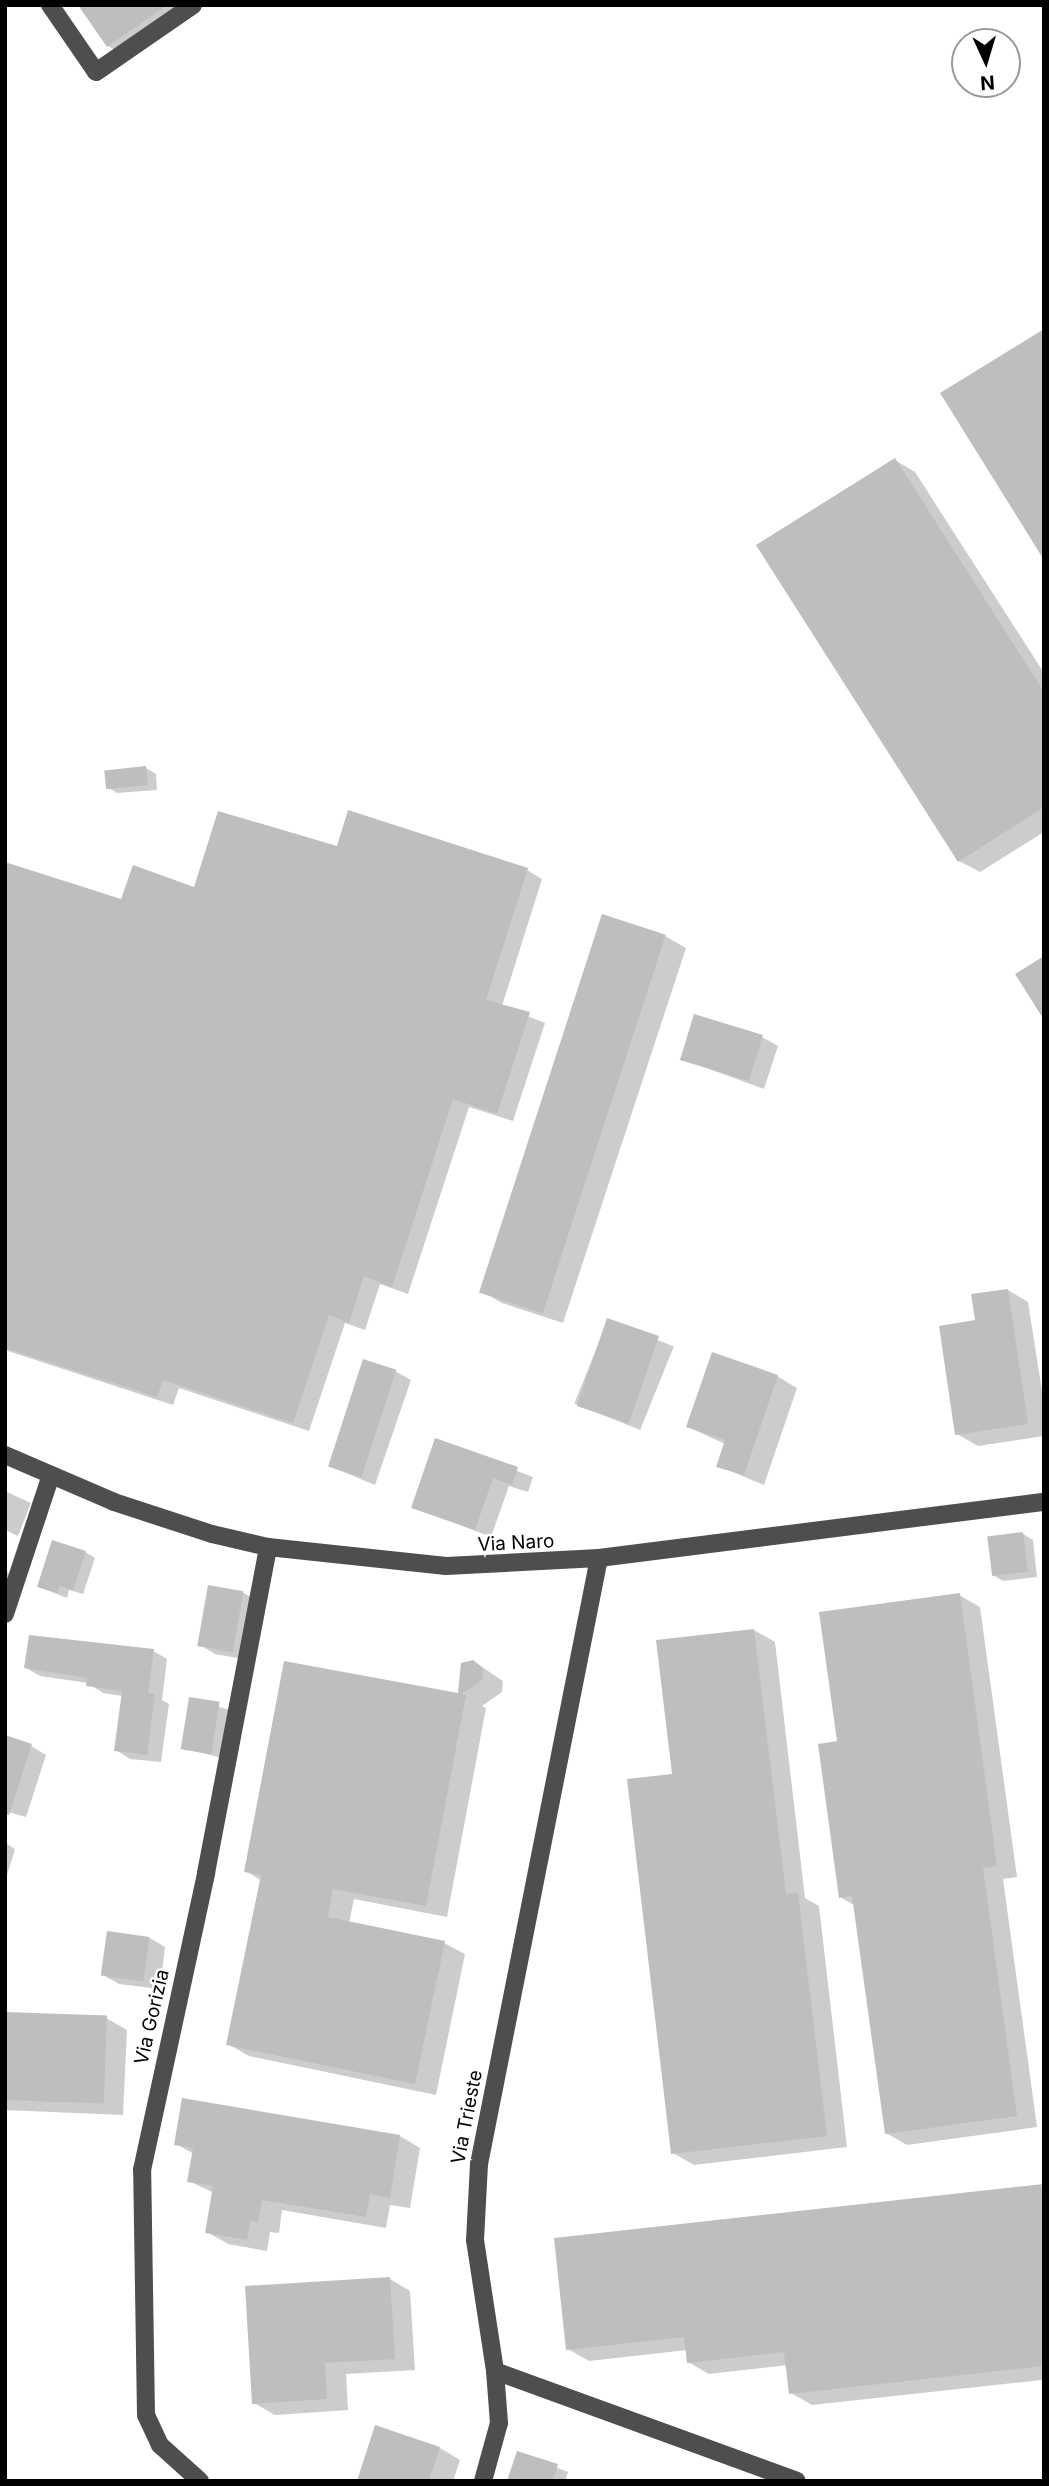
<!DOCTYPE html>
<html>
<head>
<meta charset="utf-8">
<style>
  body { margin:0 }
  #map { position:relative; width:1049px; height:2486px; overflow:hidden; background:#fff; font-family:Inter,sans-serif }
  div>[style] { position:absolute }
  .shadow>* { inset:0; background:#0003; transform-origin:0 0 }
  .building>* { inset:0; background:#bebebe; transform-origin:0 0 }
  .minor>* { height:18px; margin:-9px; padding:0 9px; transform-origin:9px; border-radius:9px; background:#4e4e4e }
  span { translate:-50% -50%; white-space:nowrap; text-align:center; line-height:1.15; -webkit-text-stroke:5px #fff; paint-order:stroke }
  .street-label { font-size:19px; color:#000 }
  .frame { position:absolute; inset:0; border:7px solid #000; pointer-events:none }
  .north { position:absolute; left:951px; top:28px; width:70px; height:70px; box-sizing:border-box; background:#fff; border:2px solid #999; border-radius:50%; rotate:176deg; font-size:19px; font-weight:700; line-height:28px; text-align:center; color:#000 }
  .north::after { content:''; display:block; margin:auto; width:24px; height:32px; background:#000; clip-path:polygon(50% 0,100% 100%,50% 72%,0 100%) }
</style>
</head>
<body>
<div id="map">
  <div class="shadow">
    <div style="clip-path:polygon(80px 5px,204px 5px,129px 58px,108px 46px)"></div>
    <div style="clip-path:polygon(895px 460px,915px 472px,1044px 673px,1044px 832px,980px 872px,959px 861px)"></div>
    <div style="clip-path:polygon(146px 768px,156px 774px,157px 790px,117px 793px,107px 787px)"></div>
    <div style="clip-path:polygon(338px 848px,527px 870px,542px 879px,502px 1006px,545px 1023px,513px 1121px,469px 1107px,408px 1294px,380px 1284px,365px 1330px,345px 1323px,309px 1431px,179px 1388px,173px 1405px,5px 1350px,5px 863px,122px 901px,195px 889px)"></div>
    <div style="clip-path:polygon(665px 936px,686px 948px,563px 1323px,502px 1303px,481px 1291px)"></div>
    <div style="clip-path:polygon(762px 1037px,778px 1046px,764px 1089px,682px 1059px)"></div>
    <div style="clip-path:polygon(1008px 1290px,1028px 1302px,1044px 1404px,1044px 1436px,978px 1446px,957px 1434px,977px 1322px)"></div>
    <div style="left:608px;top:1320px;width:71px;height:90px;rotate:22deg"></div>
    <div style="clip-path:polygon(395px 1371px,411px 1380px,375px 1485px,329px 1466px)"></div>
    <div style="clip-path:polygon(777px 1376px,797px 1388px,764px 1485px,718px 1466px,725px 1444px,688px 1427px)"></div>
    <div style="clip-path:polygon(436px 1440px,533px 1477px,528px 1492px,509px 1486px,491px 1537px,413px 1507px)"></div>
    <div style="clip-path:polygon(5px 1491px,31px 1503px,18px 1536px,5px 1530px)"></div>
    <div style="clip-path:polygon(1023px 1534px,1033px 1540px,1037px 1577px,1003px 1581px,993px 1575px)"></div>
    <div style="clip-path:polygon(85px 1552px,95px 1558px,83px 1594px,69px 1590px,67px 1598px,39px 1587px)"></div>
    <div style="clip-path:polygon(5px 1571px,15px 1577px,5px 1606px)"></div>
    <div style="clip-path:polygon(242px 1592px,258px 1601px,248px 1660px,215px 1654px,200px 1645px)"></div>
    <div style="clip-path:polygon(959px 1595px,980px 1607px,1017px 1877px,1003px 1879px,1037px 2127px,907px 2145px,886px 2133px,854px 1905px,840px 1897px,839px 1743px)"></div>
    <div style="clip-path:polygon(754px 1630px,775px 1642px,805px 1898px,819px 1906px,847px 2147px,694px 2165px,673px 2153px,674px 1775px)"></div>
    <div style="clip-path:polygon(153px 1651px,167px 1659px,162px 1700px,169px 1704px,161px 1762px,130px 1759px,116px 1750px,123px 1696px,103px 1693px,88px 1683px,40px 1676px,26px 1668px)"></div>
    <div style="clip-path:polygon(473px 1661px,503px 1681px,502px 1692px,482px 1706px,486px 1708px,447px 1917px,354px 1899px,349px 1923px,444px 1943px,465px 1954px,436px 2095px,249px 2056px,228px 2044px,262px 1881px,246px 1871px,460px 1695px)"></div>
    <div style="clip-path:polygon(190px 1699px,230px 1710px,222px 1758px,182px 1748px)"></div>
    <div style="clip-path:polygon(31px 1746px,46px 1755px,26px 1817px,5px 1811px)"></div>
    <div style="clip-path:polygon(5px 1843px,15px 1849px,5px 1882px)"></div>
    <div style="clip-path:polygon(150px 1938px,165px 1947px,160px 1989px,119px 1984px,103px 1975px)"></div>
    <div style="clip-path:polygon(5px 2014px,106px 2018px,127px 2030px,123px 2115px,5px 2110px)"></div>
    <div style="clip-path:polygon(400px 2136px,420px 2148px,410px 2208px,390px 2205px,386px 2228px,282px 2210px,279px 2233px,270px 2232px,267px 2251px,228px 2244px,207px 2232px,214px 2193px,189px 2181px,194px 2154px,176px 2144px)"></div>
    <div style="clip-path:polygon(1044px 2186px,1044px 2397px,1042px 2380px,812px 2405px,791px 2393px,788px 2365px,709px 2374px,688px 2362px,687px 2350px,589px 2361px,568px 2349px)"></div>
    <div style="clip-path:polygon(390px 2279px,410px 2291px,415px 2370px,346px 2374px,348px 2410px,275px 2415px,254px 2403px)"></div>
    <div style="clip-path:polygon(376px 2427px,440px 2448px,460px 2460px,453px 2481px,359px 2481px)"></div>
    <div style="clip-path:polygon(518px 2453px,568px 2472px,565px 2481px,509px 2481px)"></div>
  </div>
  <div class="building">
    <div style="clip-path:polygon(78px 5px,167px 5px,107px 47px)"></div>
    <div style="clip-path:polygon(1044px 329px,1044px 560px,940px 393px)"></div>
    <div style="clip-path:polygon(895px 458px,1044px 692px,1044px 807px,958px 862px,756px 545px)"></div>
    <div style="left:146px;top:766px;width:19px;height:42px;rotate:84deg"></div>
    <div style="clip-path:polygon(348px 810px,528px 868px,486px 1000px,530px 1012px,497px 1114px,453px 1099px,392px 1287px,364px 1276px,349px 1323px,329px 1315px,293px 1423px,163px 1380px,157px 1397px,5px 1348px,5px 862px,121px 899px,133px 865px,194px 887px,218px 811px,337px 846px)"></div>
    <div style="left:602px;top:914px;width:67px;height:398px;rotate:18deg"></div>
    <div style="clip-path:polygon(1044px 956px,1044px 1020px,1015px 974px)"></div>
    <div style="left:694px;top:1014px;width:72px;height:48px;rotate:17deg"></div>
    <div style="clip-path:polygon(1008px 1289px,1028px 1424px,955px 1435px,939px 1326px,975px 1320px,971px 1294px)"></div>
    <div style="left:607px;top:1318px;width:55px;height:93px;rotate:19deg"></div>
    <div style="clip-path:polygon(712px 1352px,778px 1375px,744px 1475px,716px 1467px,725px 1440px,686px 1427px)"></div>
    <div style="left:363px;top:1359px;width:35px;height:113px;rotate:18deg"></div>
    <div style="clip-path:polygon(435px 1438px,518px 1467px,512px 1485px,493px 1478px,475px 1530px,411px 1508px)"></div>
    <div style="left:1023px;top:1532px;width:40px;height:36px;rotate:83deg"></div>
    <div style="clip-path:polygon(52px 1540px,86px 1551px,73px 1590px,59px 1586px,57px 1593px,37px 1587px)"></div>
    <div style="left:208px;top:1585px;width:36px;height:62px;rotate:10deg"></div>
    <div style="clip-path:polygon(960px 1593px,997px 1866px,983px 1868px,1017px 2116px,885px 2134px,852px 1896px,839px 1898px,818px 1744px,837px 1741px,819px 1612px)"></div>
    <div style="clip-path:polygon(754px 1629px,786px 1894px,798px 1893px,827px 2136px,671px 2154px,627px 1779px,672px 1774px,656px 1640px)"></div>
    <div style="clip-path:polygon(29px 1635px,154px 1649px,148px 1693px,155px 1694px,147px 1755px,114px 1751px,122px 1691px,86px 1686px,87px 1678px,24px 1668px)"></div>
    <div style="clip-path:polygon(284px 1661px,458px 1693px,461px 1663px,473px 1660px,483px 1668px,482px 1680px,462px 1694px,466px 1695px,426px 1906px,333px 1889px,328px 1917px,445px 1941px,415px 2084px,226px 2045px,261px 1875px,244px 1872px)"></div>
    <div style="left:189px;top:1697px;width:31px;height:53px;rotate:9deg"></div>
    <div style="clip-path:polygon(5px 1735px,32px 1744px,9px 1815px,5px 1814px)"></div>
    <div style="left:107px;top:1931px;width:43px;height:45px;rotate:8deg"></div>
    <div style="left:5px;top:2012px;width:102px;height:88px;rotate:2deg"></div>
    <div style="clip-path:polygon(182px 2098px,400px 2135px,390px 2198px,370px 2194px,366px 2217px,262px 2200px,258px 2222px,250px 2221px,247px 2240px,205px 2233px,213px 2186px,187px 2182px,193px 2148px,174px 2145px)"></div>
    <div style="clip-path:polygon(1044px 2184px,1044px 2366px,789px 2394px,784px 2352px,687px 2363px,684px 2337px,566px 2350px,554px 2238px)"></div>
    <div style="clip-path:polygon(390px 2277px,395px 2359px,325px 2363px,327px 2399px,252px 2404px,245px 2286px)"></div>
    <div style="clip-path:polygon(375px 2425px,440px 2447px,429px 2481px,357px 2481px)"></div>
    <div style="clip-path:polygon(517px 2451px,558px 2464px,553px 2481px,507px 2481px)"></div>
  </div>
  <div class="minor">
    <div style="left:50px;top:5px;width:81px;rotate:55.5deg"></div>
    <div style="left:96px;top:72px;width:118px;rotate:-34.6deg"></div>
    <div style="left:5px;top:1455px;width:119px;rotate:23.3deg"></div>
    <div style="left:114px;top:1502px;width:103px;rotate:18.1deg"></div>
    <div style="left:212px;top:1534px;width:57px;rotate:13.1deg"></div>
    <div style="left:268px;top:1547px;width:179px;rotate:6.1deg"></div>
    <div style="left:446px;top:1566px;width:153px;rotate:-3deg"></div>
    <div style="left:599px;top:1558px;width:449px;rotate:-7.2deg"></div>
    <div style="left:599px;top:1558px;width:618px;rotate:101.2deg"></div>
    <div style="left:479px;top:2164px;width:76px;rotate:93deg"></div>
    <div style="left:475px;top:2240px;width:133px;rotate:81.3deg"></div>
    <div style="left:495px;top:2371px;width:321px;rotate:20deg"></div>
    <div style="left:5px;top:1614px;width:146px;rotate:-71.7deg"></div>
    <div style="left:200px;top:2481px;width:54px;rotate:-138deg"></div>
    <div style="left:160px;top:2445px;width:33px;rotate:-115deg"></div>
    <div style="left:146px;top:2415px;width:245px;rotate:-90.9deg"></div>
    <div style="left:142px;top:2170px;width:304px;rotate:-77.8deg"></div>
    <div style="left:206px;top:1873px;width:332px;rotate:-79.2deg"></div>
    <div style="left:483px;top:2481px;width:60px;rotate:-74.6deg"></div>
    <div style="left:499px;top:2423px;width:52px;rotate:-94.4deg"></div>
  </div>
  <div class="street-label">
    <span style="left:516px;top:1543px;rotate:-3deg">Via Naro</span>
    <span style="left:152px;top:2017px;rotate:-77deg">Via Gorizia</span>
    <span style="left:467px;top:2117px;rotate:-79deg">Via Trieste</span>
  </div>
  <div class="frame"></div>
  <div class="north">N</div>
</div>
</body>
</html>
